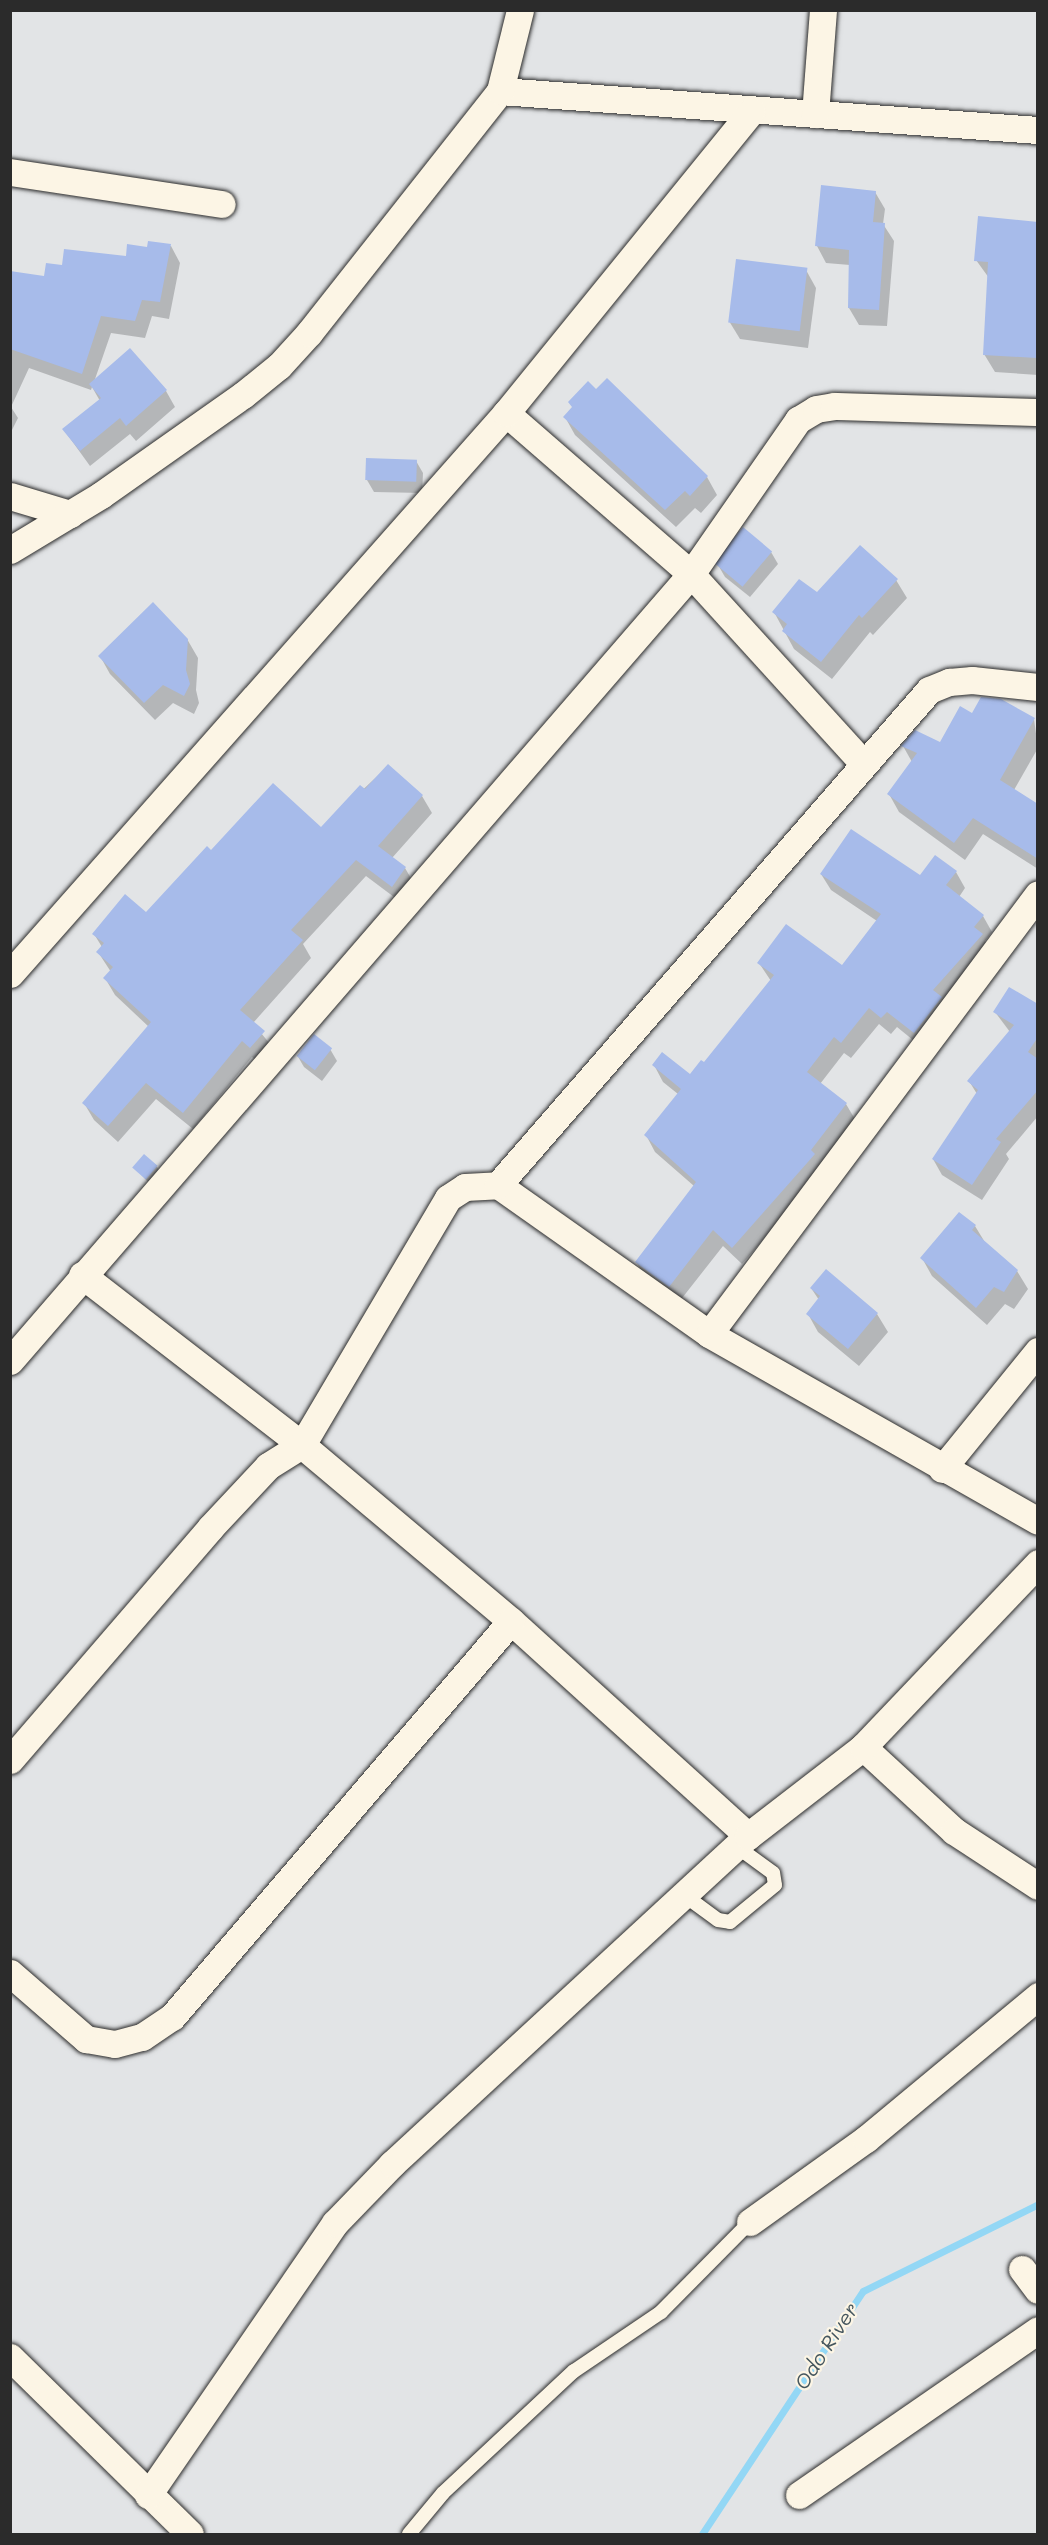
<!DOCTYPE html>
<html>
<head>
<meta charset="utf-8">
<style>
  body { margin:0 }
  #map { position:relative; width:1048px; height:2545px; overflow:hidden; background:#e2e4e6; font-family:Mali,sans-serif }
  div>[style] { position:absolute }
  .shadow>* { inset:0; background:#0003 }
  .stream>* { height:7px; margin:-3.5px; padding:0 3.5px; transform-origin:3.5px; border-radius:3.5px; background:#93d7f5 }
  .building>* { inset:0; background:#a7bbea; transform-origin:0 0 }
  .roads { filter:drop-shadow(0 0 2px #2b2b2b) drop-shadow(0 0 2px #2b2b2b) }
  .service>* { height:14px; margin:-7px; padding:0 7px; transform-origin:7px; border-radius:7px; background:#fcf5e5 }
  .minor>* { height:27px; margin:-13.5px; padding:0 13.5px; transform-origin:13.5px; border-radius:13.5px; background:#fcf5e5 }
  span { translate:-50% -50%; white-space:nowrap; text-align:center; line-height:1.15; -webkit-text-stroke:4.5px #fcf5e5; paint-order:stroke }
  .water-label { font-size:20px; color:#45565e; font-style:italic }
  .frame { position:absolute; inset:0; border:12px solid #2b2b2b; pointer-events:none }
</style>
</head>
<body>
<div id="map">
  <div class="shadow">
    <div style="clip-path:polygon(875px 192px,885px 209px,883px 224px,894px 241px,887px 326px,859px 325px,849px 308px,850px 265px,826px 263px,817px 246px)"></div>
    <div style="clip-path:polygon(1038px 223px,1038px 375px,995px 372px,984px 354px,989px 278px,976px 260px)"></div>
    <div style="clip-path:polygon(171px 246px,180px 263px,169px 319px,152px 316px,145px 338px,111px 333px,94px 382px,166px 391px,175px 407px,136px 441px,130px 434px,90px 466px,64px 430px,100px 401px,92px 387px,91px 390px,29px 368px,11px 407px,18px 418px,10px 434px,10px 273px,46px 277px,63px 266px,127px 258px,148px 249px)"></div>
    <div style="clip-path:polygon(806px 270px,816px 288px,808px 348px,740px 339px,729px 321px)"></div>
    <div style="clip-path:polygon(573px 409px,707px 477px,717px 495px,701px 513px,695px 508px,676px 527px,575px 435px,565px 417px)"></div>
    <div style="clip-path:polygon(416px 461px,423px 473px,422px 493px,374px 492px,367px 480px)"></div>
    <div style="clip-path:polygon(743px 529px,771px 552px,778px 564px,750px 597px,725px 577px,718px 565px)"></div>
    <div style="clip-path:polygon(896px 580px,907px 598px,873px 635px,870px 632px,832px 679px,794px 649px,774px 612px,817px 594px)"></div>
    <div style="clip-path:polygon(187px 639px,198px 658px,196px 690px,199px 703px,194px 714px,173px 703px,155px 720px,110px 674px,100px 656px)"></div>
    <div style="clip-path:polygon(1034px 719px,1038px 748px,1014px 790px,1038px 805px,1038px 869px,983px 834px,965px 860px,899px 812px,889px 794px,912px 762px,903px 746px,940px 744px)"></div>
    <div style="clip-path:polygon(388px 766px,422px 796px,432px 813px,392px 858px,405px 868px,415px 885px,402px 903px,366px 876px,303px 944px,311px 958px,253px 1023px,274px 1049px,260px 1064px,252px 1057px,193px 1129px,156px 1099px,118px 1142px,94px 1120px,84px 1103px,149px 1027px,115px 995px,105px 978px,111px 972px,98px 952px,102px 947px,94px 934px,146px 914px,211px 852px,321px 829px)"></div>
    <div style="clip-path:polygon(956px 872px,965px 888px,959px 897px,983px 916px,992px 932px,985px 941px,992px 952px,924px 1049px,897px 1027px,891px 1034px,879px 1024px,851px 1058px,844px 1053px,820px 1084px,846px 1104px,856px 1121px,823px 1171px,742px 1264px,723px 1246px,679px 1302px,646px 1278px,636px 1262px,694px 1186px,655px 1152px,646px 1135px,678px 1094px,663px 1082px,654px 1065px,690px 1076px,704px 1064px,771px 981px,759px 963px,842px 967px,877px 921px,831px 890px,821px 874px,920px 877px)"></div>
    <div style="clip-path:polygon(1038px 1006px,1038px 1116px,1006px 1154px,1009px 1159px,982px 1200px,942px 1175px,933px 1159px,977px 1094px,969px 1081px,1010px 1032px,995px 1012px)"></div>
    <div style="clip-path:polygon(330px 1049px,337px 1061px,322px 1081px,304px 1067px,297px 1055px)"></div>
    <div style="clip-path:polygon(134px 1167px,157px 1167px,160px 1172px,150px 1184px)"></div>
    <div style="clip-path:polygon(960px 1214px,975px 1226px,986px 1244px,1017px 1271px,1028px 1289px,1014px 1309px,1005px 1304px,987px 1325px,932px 1276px,922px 1258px)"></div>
    <div style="clip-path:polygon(811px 1288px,877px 1314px,888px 1332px,859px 1366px,818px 1332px,808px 1314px,819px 1300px)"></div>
  </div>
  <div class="stream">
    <div style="left:702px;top:2534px;width:291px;rotate:-56.5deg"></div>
    <div style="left:863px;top:2291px;width:195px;rotate:-26.4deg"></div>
  </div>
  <div class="building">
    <div style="clip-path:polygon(821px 185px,876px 191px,873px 222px,885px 223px,879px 310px,848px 308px,849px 250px,815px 246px)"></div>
    <div style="clip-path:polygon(978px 216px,1038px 222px,1037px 358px,983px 355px,988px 262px,974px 261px)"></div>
    <div style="clip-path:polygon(148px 241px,171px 244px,160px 302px,142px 300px,135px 321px,101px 316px,82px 374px,10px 349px,10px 271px,44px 276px,46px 263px,62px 265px,64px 249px,126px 256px,127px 244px,147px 247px)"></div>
    <div style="left:736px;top:259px;width:72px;height:64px;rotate:7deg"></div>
    <div style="clip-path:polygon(130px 348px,167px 390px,126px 426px,120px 418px,80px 451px,62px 429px,101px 398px,89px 384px)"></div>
    <div style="clip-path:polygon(607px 378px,708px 476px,690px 496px,685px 491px,665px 510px,563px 417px,572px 407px,568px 402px,588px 381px,596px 389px)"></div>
    <div style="left:366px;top:458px;width:51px;height:22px;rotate:2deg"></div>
    <div style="left:743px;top:527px;width:38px;height:46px;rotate:40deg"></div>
    <div style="clip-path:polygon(860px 545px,898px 579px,862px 618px,859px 615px,821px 662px,782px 631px,787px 624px,772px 612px,799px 579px,817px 592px)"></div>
    <div style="clip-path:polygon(153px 602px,188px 639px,186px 670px,190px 684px,184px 696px,163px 685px,144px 703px,98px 656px)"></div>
    <div style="clip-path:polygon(981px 697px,1001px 699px,1035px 718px,1000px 780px,1038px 804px,1038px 859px,973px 818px,954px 843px,887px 794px,917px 753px,901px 746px,915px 730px,940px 742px,960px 706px,972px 713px)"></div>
    <div style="clip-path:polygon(388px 764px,423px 795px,378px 846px,406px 867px,392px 887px,356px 860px,291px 930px,303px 940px,240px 1010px,265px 1031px,250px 1048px,242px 1041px,183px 1113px,146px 1083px,108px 1126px,82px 1103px,151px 1022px,103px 978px,113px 967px,96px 952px,104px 943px,92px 934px,125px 894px,146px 912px,207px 846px,211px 850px,273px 783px,321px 827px,360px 785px,365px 789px)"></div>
    <div style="clip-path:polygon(851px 829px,920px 875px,935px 855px,957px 871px,946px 885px,984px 915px,974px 927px,983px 934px,933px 990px,942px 997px,914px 1033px,887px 1012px,881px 1018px,869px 1008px,841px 1043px,834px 1037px,807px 1072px,847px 1103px,811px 1150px,815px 1154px,732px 1248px,713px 1230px,669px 1287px,635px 1262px,696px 1182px,644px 1135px,681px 1089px,652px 1065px,662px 1052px,690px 1074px,701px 1060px,704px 1062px,774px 975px,757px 963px,786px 924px,842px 965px,881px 914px,820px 874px)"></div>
    <div style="clip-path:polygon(1009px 987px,1038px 1004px,1038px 1037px,1028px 1052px,1038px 1059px,1038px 1090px,996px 1139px,1001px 1142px,972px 1185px,932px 1159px,978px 1090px,967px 1081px,1014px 1025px,993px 1012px)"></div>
    <div style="left:314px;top:1034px;width:23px;height:28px;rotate:38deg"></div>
    <div style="left:144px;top:1154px;width:18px;height:18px;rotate:41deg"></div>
    <div style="clip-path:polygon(959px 1212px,976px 1225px,972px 1230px,1018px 1270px,1004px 1292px,994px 1287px,976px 1308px,920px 1258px)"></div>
    <div style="clip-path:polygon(826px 1269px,878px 1313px,848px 1349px,806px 1314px,820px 1296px,810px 1288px)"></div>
  </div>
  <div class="roads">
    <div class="service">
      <div style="left:684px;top:1895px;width:42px;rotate:36.3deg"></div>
      <div style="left:718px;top:1920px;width:12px;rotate:9deg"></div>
      <div style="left:730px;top:1922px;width:58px;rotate:-39.4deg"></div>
      <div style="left:775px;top:1885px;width:12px;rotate:-99deg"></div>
      <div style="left:773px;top:1873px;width:46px;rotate:-143.9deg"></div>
      <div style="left:409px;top:2534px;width:53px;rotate:-50.3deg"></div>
      <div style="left:443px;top:2493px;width:179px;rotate:-43deg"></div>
      <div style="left:574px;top:2371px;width:105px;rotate:-34.1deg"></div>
      <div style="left:661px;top:2312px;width:127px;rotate:-45.3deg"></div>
    </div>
    <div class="minor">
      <div style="left:500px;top:91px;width:539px;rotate:4.15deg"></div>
      <div style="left:815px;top:114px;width:104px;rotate:-85.6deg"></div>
      <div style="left:10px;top:172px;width:214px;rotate:8.6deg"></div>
      <div style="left:506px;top:413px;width:245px;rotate:41deg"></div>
      <div style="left:691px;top:574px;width:256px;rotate:47.7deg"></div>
      <div style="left:10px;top:496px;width:63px;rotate:16.7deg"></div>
      <div style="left:10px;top:550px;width:106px;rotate:-31.1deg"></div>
      <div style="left:101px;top:495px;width:174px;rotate:-35.2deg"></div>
      <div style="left:243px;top:395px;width:46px;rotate:-38.9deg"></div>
      <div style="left:279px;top:366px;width:45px;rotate:-47.7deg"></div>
      <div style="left:309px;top:333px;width:308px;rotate:-51.7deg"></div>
      <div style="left:500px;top:91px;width:83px;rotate:-76.1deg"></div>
      <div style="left:10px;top:974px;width:749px;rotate:-48.52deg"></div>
      <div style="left:506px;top:413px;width:389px;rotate:-50.9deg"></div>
      <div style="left:498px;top:1185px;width:258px;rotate:35.2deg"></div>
      <div style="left:709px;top:1334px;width:378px;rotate:29.6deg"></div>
      <div style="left:82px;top:1275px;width:278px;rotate:37.7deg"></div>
      <div style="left:302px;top:1445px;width:273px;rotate:40.1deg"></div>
      <div style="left:511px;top:1621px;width:320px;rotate:42.2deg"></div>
      <div style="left:709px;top:1334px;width:549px;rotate:-53.21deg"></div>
      <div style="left:10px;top:1361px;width:1041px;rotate:-49.13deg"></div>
      <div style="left:691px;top:574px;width:188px;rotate:-55.2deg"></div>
      <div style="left:798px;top:420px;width:21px;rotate:-31deg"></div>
      <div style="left:816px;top:409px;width:18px;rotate:-9deg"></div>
      <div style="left:834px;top:406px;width:204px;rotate:1.7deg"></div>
      <div style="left:942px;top:1469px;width:152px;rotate:-50.9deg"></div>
      <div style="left:863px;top:1747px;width:124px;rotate:42.7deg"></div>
      <div style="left:954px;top:1831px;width:100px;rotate:33.2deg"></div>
      <div style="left:10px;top:1760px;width:306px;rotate:-49.2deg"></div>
      <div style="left:210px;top:1528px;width:85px;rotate:-46.9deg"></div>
      <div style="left:268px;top:1466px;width:40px;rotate:-32deg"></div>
      <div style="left:302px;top:1445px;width:287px;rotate:-59.4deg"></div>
      <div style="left:448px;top:1198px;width:20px;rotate:-33deg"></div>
      <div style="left:465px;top:1187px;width:33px;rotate:-3deg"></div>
      <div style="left:498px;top:1185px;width:656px;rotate:-48.95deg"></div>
      <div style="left:929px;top:690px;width:22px;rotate:-22deg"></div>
      <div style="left:949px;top:682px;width:23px;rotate:-5deg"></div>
      <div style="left:972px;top:680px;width:66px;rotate:6.1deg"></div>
      <div style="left:10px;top:1973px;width:101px;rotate:41deg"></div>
      <div style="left:86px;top:2039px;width:29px;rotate:10deg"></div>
      <div style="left:115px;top:2044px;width:28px;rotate:-15deg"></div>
      <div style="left:142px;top:2037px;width:36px;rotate:-34deg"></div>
      <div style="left:172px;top:2017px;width:521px;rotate:-49.43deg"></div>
      <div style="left:750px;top:2222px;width:143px;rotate:-35.6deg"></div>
      <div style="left:866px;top:2139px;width:224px;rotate:-39.7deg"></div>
      <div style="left:1022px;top:2269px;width:26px;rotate:53deg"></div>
      <div style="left:10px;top:2357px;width:252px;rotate:44.5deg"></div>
      <div style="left:148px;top:2495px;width:330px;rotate:-55.5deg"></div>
      <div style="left:335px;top:2223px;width:82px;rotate:-46deg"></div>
      <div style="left:392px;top:2164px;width:484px;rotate:-42.7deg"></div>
      <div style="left:748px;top:1836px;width:145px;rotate:-37.7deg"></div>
      <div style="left:863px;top:1747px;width:254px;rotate:-46.4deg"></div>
      <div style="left:799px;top:2495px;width:290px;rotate:-34.6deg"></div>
    </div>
  </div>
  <div class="water-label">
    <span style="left:826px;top:2346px;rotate:-57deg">Odo River</span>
  </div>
  <div class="frame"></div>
</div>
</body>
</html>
